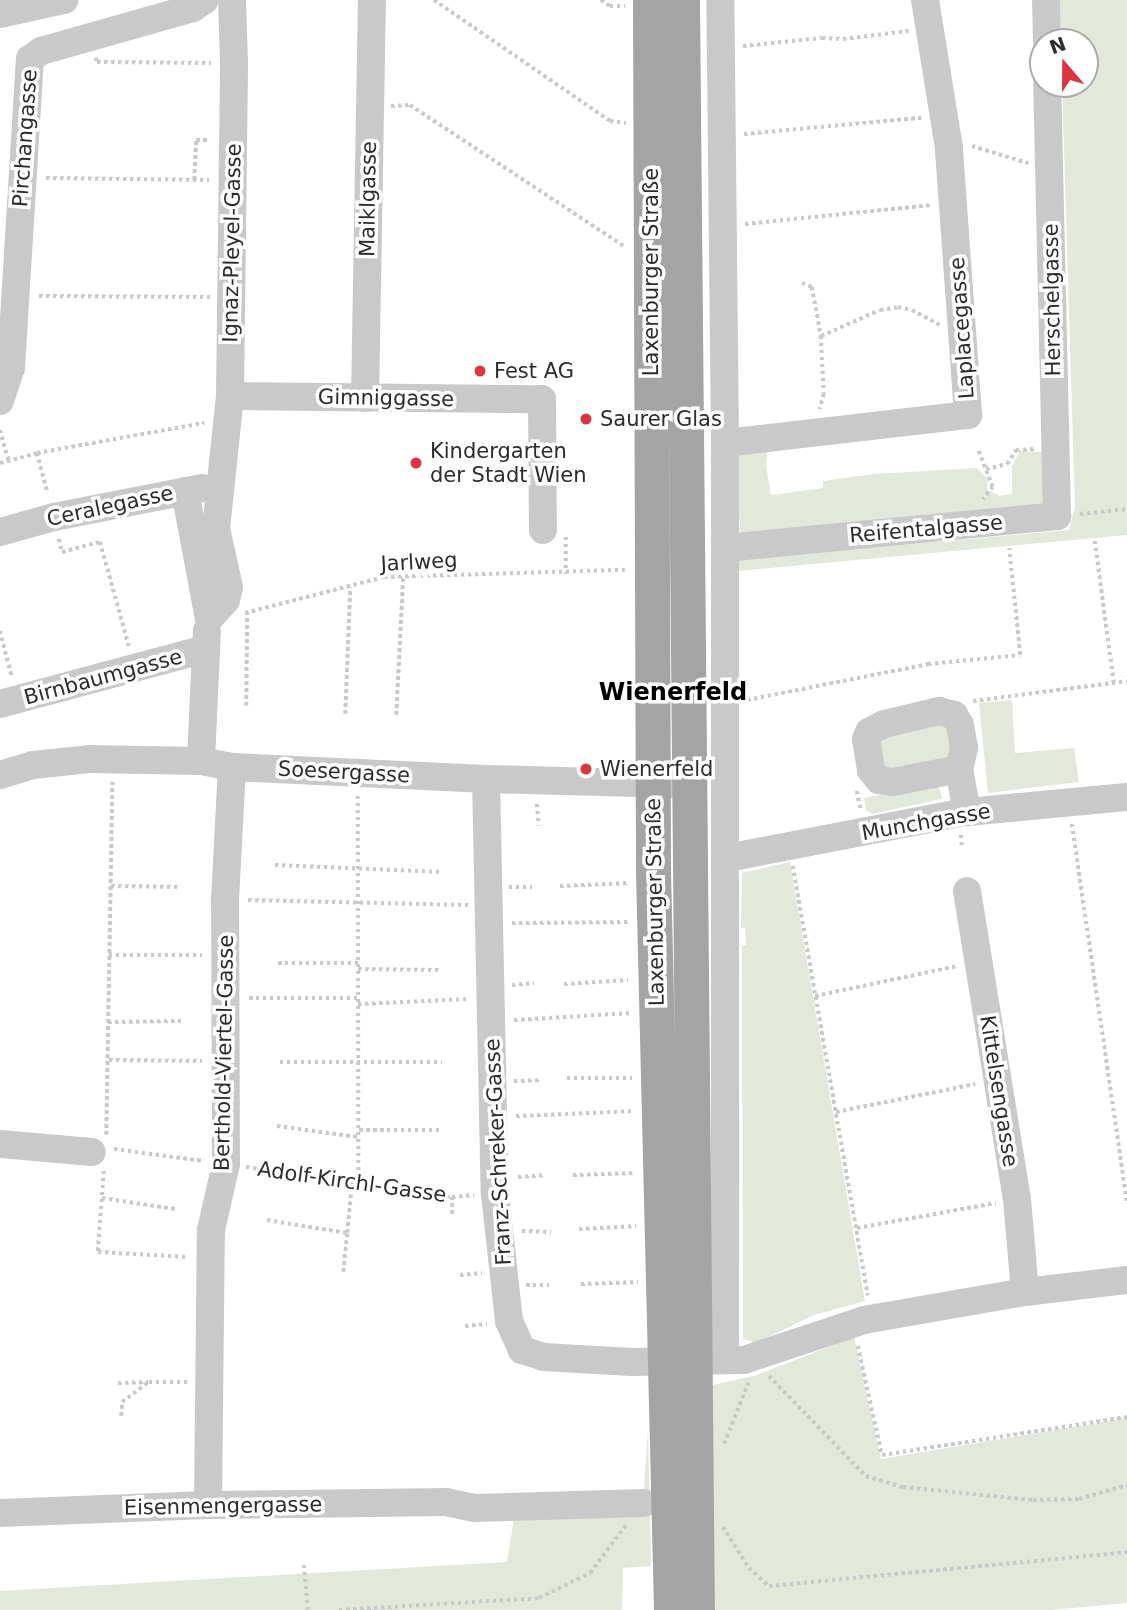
<!DOCTYPE html>
<html>
<head>
<meta charset="utf-8">
<style>
  body { margin:0 }
  #map { position:relative; width:1127px; height:1610px; overflow:hidden; background:#fff; font-family:"DejaVu Sans",sans-serif }
  div>[style] { position:absolute }
  .green>* { inset:0; background:#e2e9da }
  .path>* { height:3.5px; margin-top:-1.75px; transform-origin:0; background:repeating-linear-gradient(90deg,#c9c9c9 0 3.5px,transparent 0 7px) }
  .minor>* { height:28px; margin:-14px; padding:0 14px; transform-origin:14px; border-radius:14px; background:#c9c9c9 }
  .major>* { height:35px; margin:-17.5px; padding:0 17.5px; transform-origin:17.5px; border-radius:17.5px; background:#a4a4a4 }
  .dots>* { width:19px; height:19px; translate:-50% -50%; box-sizing:border-box; border:4px solid #fff; border-radius:50% }
  span { translate:-50% -50%; white-space:nowrap; text-align:center; line-height:1.15; -webkit-text-stroke:7px #fff; paint-order:stroke }
  .street-label { font-size:21px; color:#2c2c2c }
  .poi-label { font-size:21px; color:#2c2c2c }
  .left { translate:0 -50%; text-align:left }
  .quarter-label { font-size:24px; color:#000; font-weight:700 }
  .north { position:absolute; left:1029px; top:28px; width:70px; height:70px; box-sizing:border-box; background:#fff; border:2px solid #ababab; border-radius:50%; rotate:340deg; font-size:19px; font-weight:700; line-height:28px; text-align:center; color:#2c2c2c }
  .north::after { content:''; display:block; margin:auto; width:24px; height:32px; background:#dc353f; clip-path:polygon(50% 0,100% 100%,50% 72%,0 100%) }
</style>
</head>
<body>
<div id="map">
  <div class="green">
    <div style="clip-path:polygon(1060px 0,1127px 0,1127px 535px,737px 571px,738px 560px,1069px 530px,1075px 507px,1062px 84px,1085px 84px,1085px 42px,1061px 42px)"></div>
    <div style="clip-path:polygon(768px 448px,766px 465px,771px 495px,823px 488px,823px 481px,874px 474px,977px 468px,988px 480px,987px 490px,1000px 496px,1012px 494px,1012px 466px,1020px 451px,1043px 452px,1043px 506px,740px 539px,737px 452px)"></div>
    <div style="clip-path:polygon(1012px 700px,1015px 753px,1074px 748px,1079px 782px,988px 793px,979px 703px)"></div>
    <div style="clip-path:polygon(941px 724px,949px 729px,951px 754px,944px 760px,893px 772px,881px 768px,878px 737px)"></div>
    <div style="clip-path:polygon(934px 784px,939px 787px,942px 799px,872px 814px,866px 810px,864px 798px)"></div>
    <div style="clip-path:polygon(790px 862px,865px 1301px,811px 1316px,757px 1343px,743px 1339px,742px 946px,746px 945px,745px 928px,741px 928px,742px 873px)"></div>
    <div style="clip-path:polygon(854px 1337px,881px 1459px,1127px 1418px,1127px 1603px,1052px 1610px,713px 1610px,707px 1391px,713px 1385px,757px 1375px)"></div>
    <div style="clip-path:polygon(648px 1428px,651px 1566px,623px 1568px,622px 1610px,0 1610px,0 1591px,507px 1562px,516px 1507px,643px 1503px)"></div>
  </div>
  <div class="path">
    <div style="left:434px;top:0;width:214px;rotate:34.5deg"></div>
    <div style="left:610px;top:121px;width:16px;rotate:7deg"></div>
    <div style="left:601px;top:0;width:11px;rotate:34deg"></div>
    <div style="left:610px;top:6px;width:15px"></div>
    <div style="left:743px;top:46px;width:79px;rotate:-5.8deg"></div>
    <div style="left:822px;top:38px;width:21px;rotate:3deg"></div>
    <div style="left:843px;top:39px;width:66px;rotate:-6.9deg"></div>
    <div style="left:96px;top:58px;width:4px;rotate:76deg"></div>
    <div style="left:97px;top:62px;width:114px;rotate:0.5deg"></div>
    <div style="left:391px;top:106px;width:19px;rotate:-3deg"></div>
    <div style="left:410px;top:105px;width:256px;rotate:33.4deg"></div>
    <div style="left:744px;top:134px;width:178px;rotate:-5.2deg"></div>
    <div style="left:972px;top:146px;width:59px;rotate:16.9deg"></div>
    <div style="left:46px;top:178px;width:163px;rotate:0.7deg"></div>
    <div style="left:194px;top:180px;width:40px;rotate:-87.1deg"></div>
    <div style="left:196px;top:140px;width:14px"></div>
    <div style="left:745px;top:224px;width:188px;rotate:-5.8deg"></div>
    <div style="left:802px;top:283px;width:11px;rotate:22deg"></div>
    <div style="left:812px;top:287px;width:50px;rotate:79.6deg"></div>
    <div style="left:821px;top:336px;width:58px;rotate:87deg"></div>
    <div style="left:824px;top:394px;width:16px;rotate:105deg"></div>
    <div style="left:39px;top:296px;width:171px;rotate:0.3deg"></div>
    <div style="left:821px;top:336px;width:64px;rotate:-23.8deg"></div>
    <div style="left:880px;top:310px;width:18px;rotate:-9deg"></div>
    <div style="left:898px;top:307px;width:14px;rotate:12deg"></div>
    <div style="left:912px;top:310px;width:32px;rotate:28deg"></div>
    <div style="left:0;top:430px;width:32px;rotate:74deg"></div>
    <div style="left:979px;top:451px;width:39px;rotate:69deg"></div>
    <div style="left:993px;top:487px;width:16px;rotate:128deg"></div>
    <div style="left:37px;top:453px;width:42px;rotate:75deg"></div>
    <div style="left:0;top:463px;width:38px;rotate:-15deg"></div>
    <div style="left:37px;top:453px;width:170px;rotate:-10.2deg"></div>
    <div style="left:986px;top:469px;width:22px;rotate:-13deg"></div>
    <div style="left:1007px;top:464px;width:17px;rotate:-57deg"></div>
    <div style="left:1016px;top:450px;width:19px;rotate:-3deg"></div>
    <div style="left:1080px;top:514px;width:47px;rotate:-6.1deg"></div>
    <div style="left:566px;top:537px;width:37px;rotate:90deg"></div>
    <div style="left:59px;top:539px;width:13px;rotate:77deg"></div>
    <div style="left:62px;top:552px;width:39px;rotate:-15deg"></div>
    <div style="left:100px;top:542px;width:108px;rotate:74.4deg"></div>
    <div style="left:1095px;top:541px;width:143px;rotate:82.4deg"></div>
    <div style="left:245px;top:613px;width:144px;rotate:-14.5deg"></div>
    <div style="left:384px;top:577px;width:241px;rotate:-1.7deg"></div>
    <div style="left:0;top:631px;width:48px;rotate:75.4deg"></div>
    <div style="left:747px;top:700px;width:185px;rotate:-11.2deg"></div>
    <div style="left:928px;top:664px;width:92px;rotate:-5.6deg"></div>
    <div style="left:1020px;top:655px;width:107px;rotate:-95.9deg"></div>
    <div style="left:973px;top:701px;width:155px;rotate:-7.4deg"></div>
    <div style="left:246px;top:706px;width:93px;rotate:-89.4deg"></div>
    <div style="left:345px;top:714px;width:127px;rotate:-87.7deg"></div>
    <div style="left:396px;top:715px;width:139px;rotate:-87.1deg"></div>
    <div style="left:857px;top:791px;width:20px;rotate:79deg"></div>
    <div style="left:358px;top:796px;width:387px;rotate:89.9deg"></div>
    <div style="left:537px;top:804px;width:22px;rotate:85deg"></div>
    <div style="left:1072px;top:824px;width:383px;rotate:81.7deg"></div>
    <div style="left:961px;top:835px;width:11px;rotate:85deg"></div>
    <div style="left:275px;top:865px;width:168px;rotate:2.4deg"></div>
    <div style="left:793px;top:866px;width:436px;rotate:80.1deg"></div>
    <div style="left:111px;top:886px;width:70px;rotate:0.8deg"></div>
    <div style="left:560px;top:886px;width:68px;rotate:-2.5deg"></div>
    <div style="left:509px;top:887px;width:23px"></div>
    <div style="left:248px;top:900px;width:220px;rotate:1.3deg"></div>
    <div style="left:512px;top:923px;width:118px;rotate:-0.5deg"></div>
    <div style="left:109px;top:955px;width:93px"></div>
    <div style="left:278px;top:963px;width:80px"></div>
    <div style="left:358px;top:969px;width:81px;rotate:0.7deg"></div>
    <div style="left:564px;top:984px;width:64px;rotate:-3.6deg"></div>
    <div style="left:512px;top:985px;width:22px;rotate:-5deg"></div>
    <div style="left:815px;top:996px;width:145px;rotate:-11.9deg"></div>
    <div style="left:249px;top:998px;width:109px"></div>
    <div style="left:358px;top:1004px;width:110px;rotate:-2.6deg"></div>
    <div style="left:514px;top:1020px;width:118px;rotate:-3.4deg"></div>
    <div style="left:108px;top:1022px;width:73px;rotate:-0.8deg"></div>
    <div style="left:109px;top:1060px;width:93px;rotate:0.6deg"></div>
    <div style="left:280px;top:1062px;width:162px"></div>
    <div style="left:567px;top:1078px;width:65px"></div>
    <div style="left:514px;top:1081px;width:25px;rotate:-2deg"></div>
    <div style="left:836px;top:1112px;width:142px;rotate:-11.4deg"></div>
    <div style="left:516px;top:1116px;width:119px;rotate:-2.4deg"></div>
    <div style="left:277px;top:1126px;width:82px;rotate:7.7deg"></div>
    <div style="left:359px;top:1130px;width:82px"></div>
    <div style="left:106px;top:1135px;width:353px;rotate:-89deg"></div>
    <div style="left:114px;top:1149px;width:91px;rotate:7.6deg"></div>
    <div style="left:246px;top:1167px;width:208px;rotate:8.3deg"></div>
    <div style="left:452px;top:1197px;width:22px;rotate:-5deg"></div>
    <div style="left:104px;top:1171px;width:81px;rotate:94.2deg"></div>
    <div style="left:98px;top:1252px;width:90px;rotate:3.2deg"></div>
    <div style="left:573px;top:1175px;width:61px;rotate:-1.9deg"></div>
    <div style="left:518px;top:1177px;width:26px;rotate:-4deg"></div>
    <div style="left:102px;top:1198px;width:74px;rotate:8.6deg"></div>
    <div style="left:452px;top:1214px;width:17px;rotate:-90deg"></div>
    <div style="left:267px;top:1220px;width:81px;rotate:9.2deg"></div>
    <div style="left:347px;top:1233px;width:51px;rotate:-84.4deg"></div>
    <div style="left:857px;top:1228px;width:141px;rotate:-10.2deg"></div>
    <div style="left:579px;top:1229px;width:57px;rotate:-3deg"></div>
    <div style="left:522px;top:1231px;width:29px;rotate:2deg"></div>
    <div style="left:343px;top:1272px;width:39px;rotate:-84deg"></div>
    <div style="left:460px;top:1275px;width:22px;rotate:-5deg"></div>
    <div style="left:581px;top:1284px;width:57px;rotate:-2deg"></div>
    <div style="left:526px;top:1285px;width:23px"></div>
    <div style="left:465px;top:1326px;width:22px;rotate:-5deg"></div>
    <div style="left:858px;top:1346px;width:112px;rotate:77.6deg"></div>
    <div style="left:882px;top:1455px;width:248px;rotate:-8.8deg"></div>
    <div style="left:769px;top:1376px;width:139px;rotate:45.9deg"></div>
    <div style="left:866px;top:1476px;width:39px;rotate:17deg"></div>
    <div style="left:903px;top:1487px;width:131px;rotate:5.7deg"></div>
    <div style="left:1033px;top:1500px;width:46px;rotate:-1.2deg"></div>
    <div style="left:1079px;top:1499px;width:50px;rotate:-16.3deg"></div>
    <div style="left:118px;top:1383px;width:30px;rotate:-2deg"></div>
    <div style="left:121px;top:1416px;width:14px;rotate:-86deg"></div>
    <div style="left:122px;top:1402px;width:34px;rotate:-37deg"></div>
    <div style="left:149px;top:1382px;width:38px"></div>
    <div style="left:724px;top:1444px;width:66px;rotate:-68.5deg"></div>
    <div style="left:723px;top:1527px;width:49px;rotate:57.6deg"></div>
    <div style="left:749px;top:1568px;width:27px;rotate:42deg"></div>
    <div style="left:769px;top:1586px;width:360px;rotate:-5.4deg"></div>
    <div style="left:304px;top:1565px;width:45px;rotate:84.9deg"></div>
    <div style="left:339px;top:1610px;width:200px;rotate:-3.4deg"></div>
    <div style="left:539px;top:1598px;width:57px;rotate:-26.1deg"></div>
    <div style="left:590px;top:1573px;width:60px;rotate:-53.1deg"></div>
  </div>
  <div class="minor">
    <div style="left:1046px;top:0;width:42px;rotate:88.6deg"></div>
    <div style="left:0;top:14px;width:66px;rotate:-12.3deg"></div>
    <div style="left:230px;top:396px;width:312px;rotate:0.6deg"></div>
    <div style="left:542px;top:399px;width:131px;rotate:89.6deg"></div>
    <div style="left:365px;top:398px;width:398px;rotate:-89deg"></div>
    <div style="left:0;top:401px;width:35px;rotate:-72deg"></div>
    <div style="left:11px;top:368px;width:310px;rotate:-86.5deg"></div>
    <div style="left:30px;top:59px;width:14px;rotate:-36deg"></div>
    <div style="left:41px;top:51px;width:158px;rotate:-15.8deg"></div>
    <div style="left:193px;top:8px;width:14px;rotate:-34deg"></div>
    <div style="left:725px;top:443px;width:245px;rotate:-6.6deg"></div>
    <div style="left:968px;top:415px;width:268px;rotate:-94.1deg"></div>
    <div style="left:949px;top:148px;width:150px;rotate:-99.2deg"></div>
    <div style="left:185px;top:491px;width:130px;rotate:79.4deg"></div>
    <div style="left:209px;top:619px;width:25px;rotate:-48deg"></div>
    <div style="left:226px;top:600px;width:13px;rotate:-77deg"></div>
    <div style="left:229px;top:587px;width:59px;rotate:-102.6deg"></div>
    <div style="left:216px;top:529px;width:134px;rotate:-84deg"></div>
    <div style="left:230px;top:396px;width:333px;rotate:-89.3deg"></div>
    <div style="left:234px;top:63px;width:63px;rotate:-91.8deg"></div>
    <div style="left:0;top:532px;width:56px;rotate:-15.5deg"></div>
    <div style="left:54px;top:517px;width:151px;rotate:-11.1deg"></div>
    <div style="left:725px;top:548px;width:334px;rotate:-5.5deg"></div>
    <div style="left:1057px;top:516px;width:432px;rotate:-91.3deg"></div>
    <div style="left:0;top:704px;width:212px;rotate:-15deg"></div>
    <div style="left:201px;top:761px;width:130px;rotate:-87.4deg"></div>
    <div style="left:959px;top:769px;width:67px;rotate:168.9deg"></div>
    <div style="left:893px;top:782px;width:14px;rotate:-172deg"></div>
    <div style="left:879px;top:780px;width:13px;rotate:-129deg"></div>
    <div style="left:871px;top:770px;width:31px;rotate:-99deg"></div>
    <div style="left:866px;top:739px;width:8px;rotate:-67deg"></div>
    <div style="left:869px;top:732px;width:17px;rotate:-28deg"></div>
    <div style="left:884px;top:724px;width:57px;rotate:-13.3deg"></div>
    <div style="left:939px;top:711px;width:16px;rotate:15deg"></div>
    <div style="left:954px;top:715px;width:12px;rotate:59deg"></div>
    <div style="left:960px;top:725px;width:23px;rotate:80deg"></div>
    <div style="left:964px;top:748px;width:22px;rotate:103deg"></div>
    <div style="left:959px;top:769px;width:44px;rotate:79.5deg"></div>
    <div style="left:0;top:775px;width:34px;rotate:-17deg"></div>
    <div style="left:33px;top:765px;width:56px;rotate:-6.1deg"></div>
    <div style="left:89px;top:759px;width:112px;rotate:1deg"></div>
    <div style="left:201px;top:761px;width:32px;rotate:11deg"></div>
    <div style="left:232px;top:767px;width:254px;rotate:2.7deg"></div>
    <div style="left:486px;top:779px;width:188px;rotate:1.5deg"></div>
    <div style="left:486px;top:779px;width:415px;rotate:88.8deg"></div>
    <div style="left:495px;top:1194px;width:128px;rotate:83.7deg"></div>
    <div style="left:509px;top:1321px;width:32px;rotate:66deg"></div>
    <div style="left:522px;top:1350px;width:22px;rotate:18deg"></div>
    <div style="left:543px;top:1357px;width:89px;rotate:3.2deg"></div>
    <div style="left:632px;top:1362px;width:112px;rotate:-1deg"></div>
    <div style="left:744px;top:1360px;width:126px;rotate:-18.4deg"></div>
    <div style="left:864px;top:1320px;width:163px;rotate:-9.9deg"></div>
    <div style="left:1025px;top:1292px;width:103px;rotate:-6.7deg"></div>
    <div style="left:727px;top:858px;width:244px;rotate:-10.9deg"></div>
    <div style="left:967px;top:812px;width:161px;rotate:-5.4deg"></div>
    <div style="left:967px;top:891px;width:312px;rotate:80.8deg"></div>
    <div style="left:1017px;top:1199px;width:93px;rotate:85.1deg"></div>
    <div style="left:0;top:1144px;width:92px;rotate:5deg"></div>
    <div style="left:693px;top:1363px;width:38px;rotate:-33deg"></div>
    <div style="left:725px;top:1342px;width:899px;rotate:-90deg"></div>
    <div style="left:725px;top:443px;width:443px;rotate:-90.6deg"></div>
    <div style="left:208px;top:1505px;width:275px;rotate:-89.4deg"></div>
    <div style="left:211px;top:1230px;width:68px;rotate:-77.2deg"></div>
    <div style="left:226px;top:1164px;width:264px;rotate:-90.2deg"></div>
    <div style="left:225px;top:900px;width:133px;rotate:-87deg"></div>
    <div style="left:0;top:1513px;width:208px;rotate:-2.2deg"></div>
    <div style="left:208px;top:1505px;width:238px;rotate:-0.7deg"></div>
    <div style="left:446px;top:1502px;width:30px;rotate:12deg"></div>
    <div style="left:475px;top:1508px;width:169px;rotate:-1.7deg"></div>
  </div>
  <div class="major">
    <div style="left:650px;top:0;width:872px;rotate:89.8deg"></div>
    <div style="left:653px;top:872px;width:738px;rotate:88.6deg"></div>
    <div style="left:682px;top:0;width:1610px;rotate:89.47deg"></div>
  </div>
  <div class="dots">
    <div style="left:480px;top:371px;background:#dc353f"></div>
    <div style="left:586px;top:419px;background:#dc353f"></div>
    <div style="left:416px;top:463px;background:#dc353f"></div>
    <div style="left:586px;top:769px;background:#dc353f"></div>
  </div>
  <div class="street-label">
    <span style="left:25px;top:138px;rotate:-86deg">Pirchangasse</span>
    <span style="left:368px;top:199px;rotate:-89deg">Maiklgasse</span>
    <span style="left:232px;top:243px;rotate:-89deg">Ignaz-Pleyel-Gasse</span>
    <span style="left:651px;top:272px;rotate:-90deg">Laxenburger Straße</span>
    <span style="left:1052px;top:300px;rotate:-91deg">Herschelgasse</span>
    <span style="left:962px;top:328px;rotate:-94deg">Laplacegasse</span>
    <span style="left:386px;top:398px;rotate:1deg">Gimniggasse</span>
    <span style="left:110px;top:506px;rotate:-12deg">Ceralegasse</span>
    <span style="left:926px;top:529px;rotate:-5deg">Reifentalgasse</span>
    <span style="left:419px;top:562px;rotate:-3deg">Jarlweg</span>
    <span style="left:103px;top:677px;rotate:-15deg">Birnbaumgasse</span>
    <span style="left:344px;top:772px;rotate:3deg">Soesergasse</span>
    <span style="left:926px;top:822px;rotate:-10deg">Munchgasse</span>
    <span style="left:655px;top:902px;rotate:-91deg">Laxenburger Straße</span>
    <span style="left:224px;top:1053px;rotate:-89deg">Berthold-Viertel-Gasse</span>
    <span style="left:999px;top:1091px;rotate:81deg">Kittelsengasse</span>
    <span style="left:498px;top:1152px;rotate:-93deg">Franz-Schreker-Gasse</span>
    <span style="left:352px;top:1182px;rotate:8deg">Adolf-Kirchl-Gasse</span>
    <span style="left:223px;top:1506px;rotate:-1deg">Eisenmengergasse</span>
  </div>
  <div class="poi-label">
    <span class="left" style="left:494px;top:371px">Fest AG</span>
    <span class="left" style="left:600px;top:419px">Saurer Glas</span>
    <span class="left" style="left:430px;top:463px">Kindergarten<br>der Stadt Wien</span>
    <span class="left" style="left:600px;top:769px">Wienerfeld</span>
  </div>
  <div class="quarter-label">
    <span style="left:673px;top:693px">Wienerfeld</span>
  </div>
  <div class="north">N</div>
</div>
</body>
</html>
